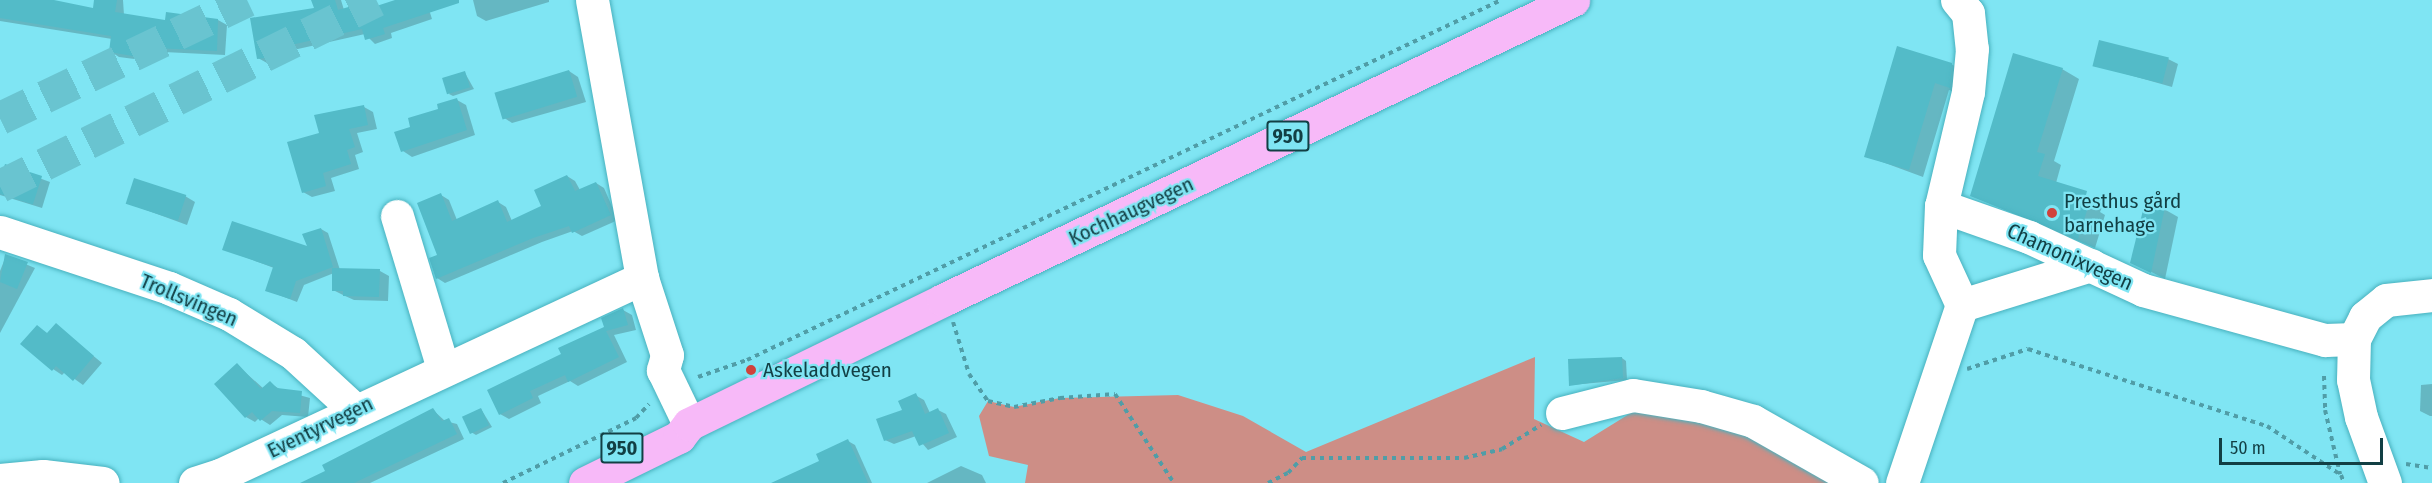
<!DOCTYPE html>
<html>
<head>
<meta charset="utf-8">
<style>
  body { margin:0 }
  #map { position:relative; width:2432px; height:483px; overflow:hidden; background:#7fe5f3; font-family:"Fira Sans Condensed",sans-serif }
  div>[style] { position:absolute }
  .green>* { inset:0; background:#cd8e86 }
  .shadow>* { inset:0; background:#0003 }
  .building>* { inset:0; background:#53bbc8; transform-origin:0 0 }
  .highway-tunnel>* { height:33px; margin-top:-16.5px; transform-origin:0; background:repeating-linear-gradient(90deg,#69c4d0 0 33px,transparent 0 49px) }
  .path>* { height:4px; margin-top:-2px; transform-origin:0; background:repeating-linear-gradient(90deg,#509da7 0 4.5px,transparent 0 9px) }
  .roads { filter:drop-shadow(0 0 2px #48b1be) drop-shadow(0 0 2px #48b1be) }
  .minor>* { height:33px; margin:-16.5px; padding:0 16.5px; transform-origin:16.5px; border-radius:16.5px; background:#fff }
  .major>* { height:33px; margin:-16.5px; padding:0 16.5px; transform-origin:16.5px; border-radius:16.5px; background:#f7b9f8 }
  .dots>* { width:16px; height:16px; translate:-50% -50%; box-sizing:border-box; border:3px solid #7fe5f3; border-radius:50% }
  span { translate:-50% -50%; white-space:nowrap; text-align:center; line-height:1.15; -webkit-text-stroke:4.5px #7fe5f3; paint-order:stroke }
  .shield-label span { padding:2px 4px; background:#7fe5f3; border:2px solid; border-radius:4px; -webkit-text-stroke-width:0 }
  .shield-label { font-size:20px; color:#123f44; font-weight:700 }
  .poi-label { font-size:21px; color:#123f44 }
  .left { translate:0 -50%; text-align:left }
  .street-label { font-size:21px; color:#123f44 }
  .scale { position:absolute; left:2219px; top:438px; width:164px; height:27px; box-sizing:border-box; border:3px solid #123f44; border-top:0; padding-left:8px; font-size:18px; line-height:21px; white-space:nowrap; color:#123f44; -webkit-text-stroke:4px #7fe5f3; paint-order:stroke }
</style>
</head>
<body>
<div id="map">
  <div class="green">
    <div style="clip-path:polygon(1535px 357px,1534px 419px,1584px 442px,1634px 411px,1742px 423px,1844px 483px,1025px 483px,1028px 465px,989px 456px,979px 416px,988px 401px,1014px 407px,1060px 398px,1178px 395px,1243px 416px,1306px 452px)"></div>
  </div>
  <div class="shadow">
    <div style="clip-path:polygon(0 0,94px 10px,96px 0,123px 0,124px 15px,167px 21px,167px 14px,218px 20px,227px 25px,225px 55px,143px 51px,142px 60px,119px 57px,110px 51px,112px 39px,0 21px)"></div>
    <div style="clip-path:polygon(313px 0,341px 0,344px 10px,352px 7px,361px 13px,400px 0,426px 0,432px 19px,391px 33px,392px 38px,375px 44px,365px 34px,280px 53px,282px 61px,267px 63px,258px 58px,315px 9px)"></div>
    <div style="clip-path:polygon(473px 0,549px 0,549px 2px,486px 21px,477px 16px)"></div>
    <div style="clip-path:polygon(2168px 59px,2178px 64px,2172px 87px,2094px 65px)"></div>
    <div style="clip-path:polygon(1951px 64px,1965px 72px,1963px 94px,1949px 90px,1923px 177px,1866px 156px)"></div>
    <div style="clip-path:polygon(2062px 69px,2079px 79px,2054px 161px,2061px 165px,2056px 183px,2104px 203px,2100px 212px,2105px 215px,2095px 248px,1972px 196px)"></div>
    <div style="clip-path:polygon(569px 71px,578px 77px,586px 102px,512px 123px,503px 117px)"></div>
    <div style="clip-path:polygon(465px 73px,474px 89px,453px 96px,449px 94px)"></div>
    <div style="clip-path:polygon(457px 100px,466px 105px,475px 135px,412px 157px,403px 151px,440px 110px)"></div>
    <div style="clip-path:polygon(364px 107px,373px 112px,377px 129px,357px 133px,363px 152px,355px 155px,359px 169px,331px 178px,335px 191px,312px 197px,303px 192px,320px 134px)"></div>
    <div style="clip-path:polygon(6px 166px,50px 182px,42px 208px,0 195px,0 176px)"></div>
    <div style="clip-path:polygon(567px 176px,575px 181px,580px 190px,596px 183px,604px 188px,618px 220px,582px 236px,573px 231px,542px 242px,445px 283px,437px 278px,441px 195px,449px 200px,457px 220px,498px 202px,506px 207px,512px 221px,543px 207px)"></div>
    <div style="clip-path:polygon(185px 196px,195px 202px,187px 225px,127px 203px)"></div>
    <div style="clip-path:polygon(2164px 209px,2178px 217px,2165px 279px,2132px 262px)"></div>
    <div style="clip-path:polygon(321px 229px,328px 233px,340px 270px,380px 271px,389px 276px,388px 301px,354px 300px,343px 295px,333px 290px,334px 273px,304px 285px,297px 302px,266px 290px,274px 268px,224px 249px,309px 248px)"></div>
    <div style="clip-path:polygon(6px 256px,35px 268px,0 333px,0 271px)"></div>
    <div style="clip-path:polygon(623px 310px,632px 315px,636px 330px,614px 335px,627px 362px,578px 386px,570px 381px,538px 396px,541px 403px,509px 419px,500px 414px,563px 354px,605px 327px)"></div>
    <div style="clip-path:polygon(56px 325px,102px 363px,83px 385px,65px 372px,62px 375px,53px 369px,37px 327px,48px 334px)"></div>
    <div style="clip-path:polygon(1622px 358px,1626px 361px,1627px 380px,1571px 385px)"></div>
    <div style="clip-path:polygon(237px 365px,264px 389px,270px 383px,281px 390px,310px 398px,308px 417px,282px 415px,270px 425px,259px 418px,255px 422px,246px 417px)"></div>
    <div style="clip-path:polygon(2432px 384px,2432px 416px,2430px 416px,2420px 411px,2421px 385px)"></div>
    <div style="clip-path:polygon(915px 395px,924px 400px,930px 413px,938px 410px,946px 414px,957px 437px,928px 450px,916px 436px,894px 444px,885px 440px)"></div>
    <div style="clip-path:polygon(481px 409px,492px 427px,476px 435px,471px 432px)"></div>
    <div style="clip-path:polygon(433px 410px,445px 421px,457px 424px,464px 439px,370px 483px,306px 483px)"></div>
    <div style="clip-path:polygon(848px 441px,855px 445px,872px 483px,792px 483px)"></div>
    <div style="clip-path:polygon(961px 466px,982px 475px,986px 483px,927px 483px)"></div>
  </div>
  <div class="building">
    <div style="clip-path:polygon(0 0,54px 0,93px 8px,94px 0,117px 0,115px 12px,165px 20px,166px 12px,218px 19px,217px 51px,134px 47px,133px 56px,109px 52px,111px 36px,0 18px)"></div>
    <div style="clip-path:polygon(311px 0,335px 0,338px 10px,352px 6px,355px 13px,395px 0,459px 0,459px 3px,383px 28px,385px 34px,365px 40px,362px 29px,273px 49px,274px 57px,257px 59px,250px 18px,314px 8px)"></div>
    <div style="left:2099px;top:40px;width:72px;height:27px;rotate:14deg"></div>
    <div style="clip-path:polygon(1897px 46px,1952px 63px,1950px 88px,1935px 83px,1909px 170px,1864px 157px)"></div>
    <div style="clip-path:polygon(2013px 53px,2063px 68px,2037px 152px,2045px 154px,2038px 176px,2087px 191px,2084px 203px,2089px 204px,2078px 239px,1970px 196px)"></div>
    <div style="left:569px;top:70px;width:28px;height:78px;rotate:73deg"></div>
    <div style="left:465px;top:71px;width:17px;height:24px;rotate:73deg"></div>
    <div style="clip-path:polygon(457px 98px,467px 130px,401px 152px,394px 132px,410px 127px,408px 118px,438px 109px,437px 104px)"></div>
    <div style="clip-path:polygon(364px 105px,368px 125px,349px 129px,355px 147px,347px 150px,351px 164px,323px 173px,326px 186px,302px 193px,287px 142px,319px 133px,314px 115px)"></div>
    <div style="left:5px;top:164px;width:39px;height:30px;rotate:18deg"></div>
    <div style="clip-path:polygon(567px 175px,575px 191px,596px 182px,611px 215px,572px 233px,569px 226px,533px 238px,436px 279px,429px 258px,437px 255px,417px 203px,441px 193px,452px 221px,498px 200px,507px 222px,541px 206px,534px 190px)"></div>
    <div style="left:134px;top:178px;width:55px;height:27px;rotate:18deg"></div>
    <div style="clip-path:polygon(2145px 202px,2165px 207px,2151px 273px,2130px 263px)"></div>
    <div style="clip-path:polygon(232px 221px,307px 246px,302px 234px,321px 228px,333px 267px,296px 281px,290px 299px,265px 291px,273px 267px,222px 250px)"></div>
    <div style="clip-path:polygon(5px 254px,28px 262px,17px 289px,0 282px)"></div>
    <div style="clip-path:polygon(332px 268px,380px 269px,379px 297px,343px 296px,343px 291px,332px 291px)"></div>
    <div style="clip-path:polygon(623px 308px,628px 325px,606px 331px,619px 357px,568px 382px,565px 375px,530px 391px,533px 398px,499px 415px,487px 390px,561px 354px,558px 348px,604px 327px,601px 318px)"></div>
    <div style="clip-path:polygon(56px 323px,94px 356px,73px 381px,56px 366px,52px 371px,20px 344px,37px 325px,47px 333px)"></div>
    <div style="clip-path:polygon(1622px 357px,1623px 378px,1569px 386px,1568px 359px)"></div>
    <div style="clip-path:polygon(237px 363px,261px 389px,270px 381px,277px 388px,302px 391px,300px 413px,272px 411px,260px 421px,252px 412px,245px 418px,214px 384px)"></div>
    <div style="clip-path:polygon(916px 393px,925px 414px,938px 408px,949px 433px,919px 446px,912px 431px,884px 441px,876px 419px,902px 410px,898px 401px)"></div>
    <div style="clip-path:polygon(433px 408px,442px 421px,449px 418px,457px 434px,354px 483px,300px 483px,325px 471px,322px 465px)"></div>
    <div style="left:481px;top:408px;width:19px;height:21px;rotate:65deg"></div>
    <div style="clip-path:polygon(848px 439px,868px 483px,771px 483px,819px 461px,816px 454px)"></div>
  </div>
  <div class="highway-tunnel">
    <div style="left:0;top:118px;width:274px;rotate:-25.5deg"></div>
    <div style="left:0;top:186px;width:420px;rotate:-26.3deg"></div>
  </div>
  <div class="path">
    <div style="left:953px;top:322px;width:54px;rotate:72.9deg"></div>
    <div style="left:969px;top:374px;width:33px;rotate:55deg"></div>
    <div style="left:988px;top:401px;width:27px;rotate:13deg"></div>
    <div style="left:1014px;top:407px;width:47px;rotate:-11.1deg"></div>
    <div style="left:1060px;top:398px;width:55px;rotate:-4.2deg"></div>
    <div style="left:1115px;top:394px;width:107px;rotate:56.5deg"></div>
    <div style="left:1967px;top:369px;width:64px;rotate:-18.2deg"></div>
    <div style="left:2028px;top:349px;width:251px;rotate:17.9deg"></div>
    <div style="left:2267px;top:426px;width:89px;rotate:33.5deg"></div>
    <div style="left:2341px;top:475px;width:9px;rotate:69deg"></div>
    <div style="left:2324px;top:376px;width:34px;rotate:88deg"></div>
    <div style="left:2325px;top:410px;width:66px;rotate:76.8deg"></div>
    <div style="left:698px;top:377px;width:52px;rotate:-19.1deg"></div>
    <div style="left:747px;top:360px;width:836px;rotate:-25.52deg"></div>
    <div style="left:2406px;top:464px;width:26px;rotate:9deg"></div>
    <div style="left:503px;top:483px;width:148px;rotate:-26deg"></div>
    <div style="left:636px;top:418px;width:19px;rotate:-47deg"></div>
    <div style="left:1268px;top:483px;width:22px;rotate:-27deg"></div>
    <div style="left:1288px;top:473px;width:21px;rotate:-47deg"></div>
    <div style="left:1302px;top:458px;width:162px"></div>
    <div style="left:1464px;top:458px;width:39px;rotate:-13deg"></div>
    <div style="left:1502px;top:449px;width:46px;rotate:-31.6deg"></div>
  </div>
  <div class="roads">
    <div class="minor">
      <div style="left:592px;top:0;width:282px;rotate:79.8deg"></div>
      <div style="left:642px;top:278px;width:81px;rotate:72deg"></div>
      <div style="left:667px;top:355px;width:16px;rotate:105deg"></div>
      <div style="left:663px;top:370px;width:60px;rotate:64.3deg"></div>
      <div style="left:1957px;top:0;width:17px;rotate:50deg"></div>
      <div style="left:1968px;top:13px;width:36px;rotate:84deg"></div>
      <div style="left:1972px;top:49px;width:43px;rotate:95.3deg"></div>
      <div style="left:1968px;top:92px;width:117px;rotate:103.3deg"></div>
      <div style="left:1941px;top:206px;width:93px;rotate:19.4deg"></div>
      <div style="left:2029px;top:237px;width:126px;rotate:24.9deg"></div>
      <div style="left:2143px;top:290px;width:189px;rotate:15.4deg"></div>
      <div style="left:2325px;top:340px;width:29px;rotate:-2deg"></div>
      <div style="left:397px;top:216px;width:159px;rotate:73.2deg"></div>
      <div style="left:0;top:232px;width:178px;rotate:18.3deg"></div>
      <div style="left:169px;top:288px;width:65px;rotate:23.4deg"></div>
      <div style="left:229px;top:314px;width:75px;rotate:31.4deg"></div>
      <div style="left:293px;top:353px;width:84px;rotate:42.6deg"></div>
      <div style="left:1962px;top:305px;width:135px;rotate:-17.2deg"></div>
      <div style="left:1562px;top:413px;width:73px;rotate:-14.2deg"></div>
      <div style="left:1633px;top:395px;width:69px;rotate:9.2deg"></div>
      <div style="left:1701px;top:406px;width:54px;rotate:16.1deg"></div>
      <div style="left:1753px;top:421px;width:125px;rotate:29.6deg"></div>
      <div style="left:0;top:480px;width:43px;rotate:-5.3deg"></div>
      <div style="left:43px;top:476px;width:60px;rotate:6.7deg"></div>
      <div style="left:195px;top:483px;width:26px;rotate:-18deg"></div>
      <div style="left:220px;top:475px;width:466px;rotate:-25deg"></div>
      <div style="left:1902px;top:483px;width:188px;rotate:-71.4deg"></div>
      <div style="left:1962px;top:305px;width:55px;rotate:-114.7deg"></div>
      <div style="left:1939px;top:255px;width:49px;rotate:-87.7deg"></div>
      <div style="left:2385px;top:483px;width:70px;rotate:-110deg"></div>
      <div style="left:2361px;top:417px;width:38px;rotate:-102deg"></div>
      <div style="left:2353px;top:380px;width:41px;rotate:-88.6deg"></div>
      <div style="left:2354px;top:339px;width:25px;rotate:-63deg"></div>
      <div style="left:2365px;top:317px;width:27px;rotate:-39deg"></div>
      <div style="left:2386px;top:300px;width:46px;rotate:-6.2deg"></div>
    </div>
    <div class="major">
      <div style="left:585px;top:483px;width:105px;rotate:-26.1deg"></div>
      <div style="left:679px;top:437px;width:16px;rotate:-52deg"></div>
      <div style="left:689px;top:424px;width:283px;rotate:-26deg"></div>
      <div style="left:943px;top:300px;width:698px;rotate:-25.46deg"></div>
    </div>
  </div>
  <div class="dots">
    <div style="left:2052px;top:213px;background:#d0423c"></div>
    <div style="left:751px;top:370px;background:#d0423c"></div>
  </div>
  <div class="shield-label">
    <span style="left:1288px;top:136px">950</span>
    <span style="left:622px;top:448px">950</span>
  </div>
  <div class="poi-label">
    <span class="left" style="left:2064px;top:213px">Presthus gård<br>barnehage</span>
    <span class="left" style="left:763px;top:370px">Askeladdvegen</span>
  </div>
  <div class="street-label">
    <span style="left:1131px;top:211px;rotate:-25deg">Kochhaugvegen</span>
    <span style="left:2070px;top:257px;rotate:24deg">Chamonixvegen</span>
    <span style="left:189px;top:300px;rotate:23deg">Trollsvingen</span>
    <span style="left:320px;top:427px;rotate:-26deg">Eventyrvegen</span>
  </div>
  <div class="scale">50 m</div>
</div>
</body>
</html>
